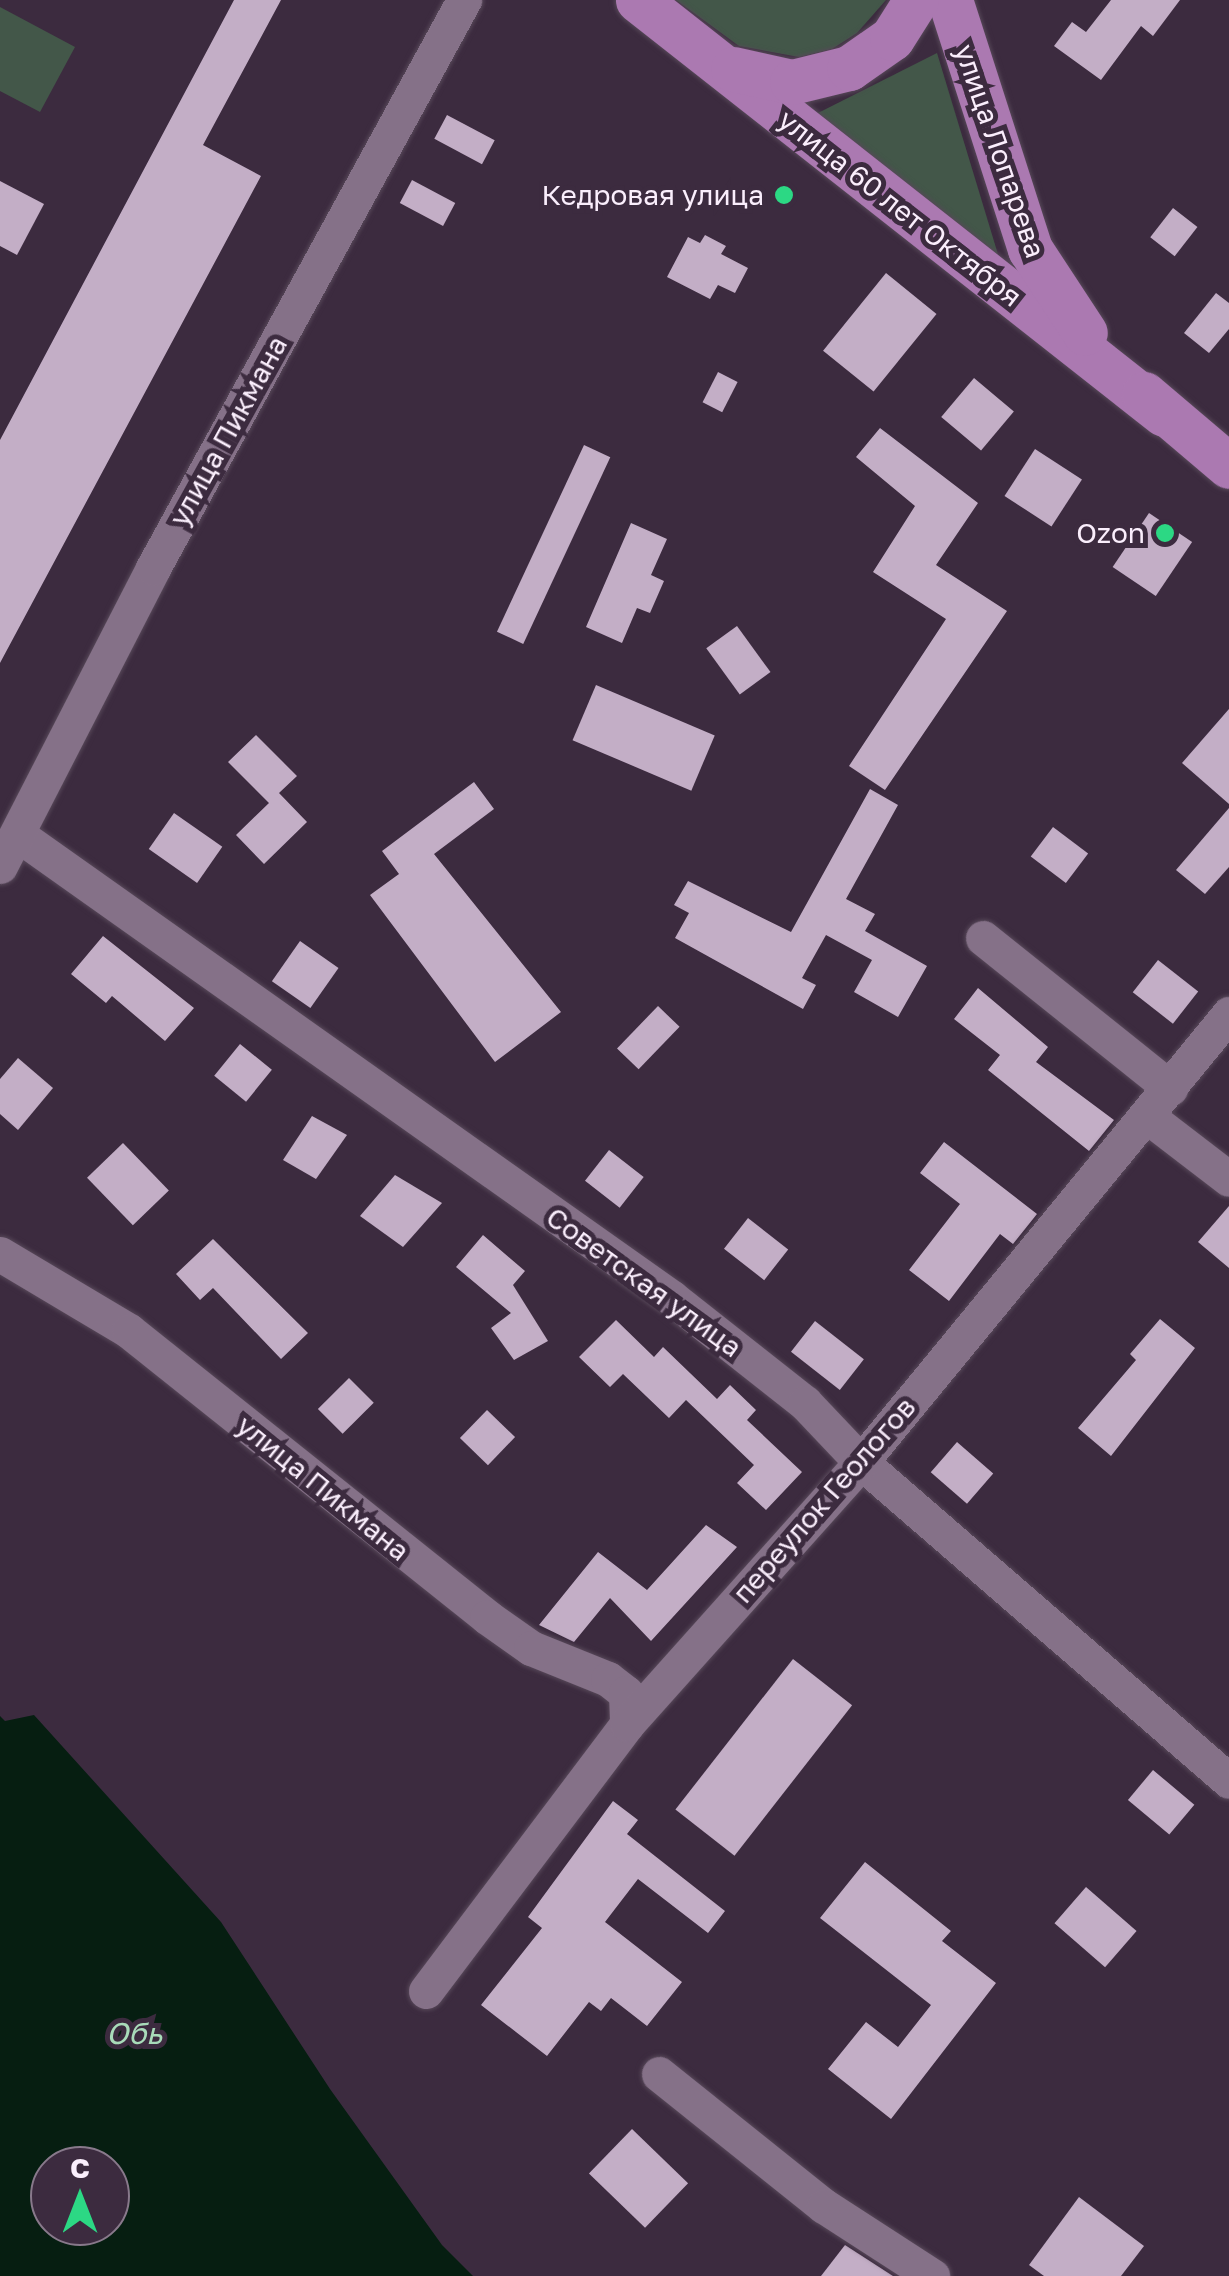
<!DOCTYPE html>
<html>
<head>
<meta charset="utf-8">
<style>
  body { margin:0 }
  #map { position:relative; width:1229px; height:2276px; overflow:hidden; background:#3c2b3f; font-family:"Golos Text",sans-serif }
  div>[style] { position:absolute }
  .green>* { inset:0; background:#435749 }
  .water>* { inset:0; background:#061e11 }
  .building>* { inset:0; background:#c3aec6; transform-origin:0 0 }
  .roads { filter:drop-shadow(0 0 2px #574859) drop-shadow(0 0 2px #574859) }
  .minor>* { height:35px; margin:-17.5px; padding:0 17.5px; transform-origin:17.5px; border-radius:17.5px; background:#857188 }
  .major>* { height:45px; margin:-22.5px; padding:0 22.5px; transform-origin:22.5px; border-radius:22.5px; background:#ab79b1 }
  .dots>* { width:28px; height:28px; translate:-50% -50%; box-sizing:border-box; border:5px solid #3c2b3f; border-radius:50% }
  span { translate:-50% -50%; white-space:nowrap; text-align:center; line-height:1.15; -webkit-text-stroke:10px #3c2b3f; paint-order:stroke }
  .street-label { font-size:28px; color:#faeefc }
  .poi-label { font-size:28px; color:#faeefc }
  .right { translate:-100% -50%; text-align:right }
  .water-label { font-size:30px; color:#a8dbb9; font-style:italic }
  .north { position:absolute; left:30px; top:2146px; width:100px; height:100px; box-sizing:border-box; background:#3c2b3f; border:2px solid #88798b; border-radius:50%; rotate:0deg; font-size:28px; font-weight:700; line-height:40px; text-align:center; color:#faeefc }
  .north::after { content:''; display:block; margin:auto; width:35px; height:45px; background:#2cd884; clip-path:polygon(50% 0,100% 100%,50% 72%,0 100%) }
</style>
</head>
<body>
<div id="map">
  <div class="green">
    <div style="clip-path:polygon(676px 0,886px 0,857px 33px,832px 49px,799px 57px,739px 46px)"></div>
    <div style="clip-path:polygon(0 7px,75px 47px,40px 112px,0 91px)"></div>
    <div style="clip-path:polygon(937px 53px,1000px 261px,816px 114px)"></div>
  </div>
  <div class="water">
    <div style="clip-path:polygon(evenodd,34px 1715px,221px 1922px,330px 2089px,442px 2245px,473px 2276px,0 2276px,0 1716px,5px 1721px,34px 1715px,50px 2166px,110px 2166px,110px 2226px,50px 2226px,50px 2166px)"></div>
  </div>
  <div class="building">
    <div style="clip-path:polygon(234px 0,281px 0,203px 145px,261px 176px,0 663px,0 440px)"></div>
    <div style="clip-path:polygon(1111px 0,1180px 0,1153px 36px,1141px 26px,1101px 80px,1054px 46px,1072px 22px,1086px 32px)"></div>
    <div style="left:447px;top:115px;width:54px;height:27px;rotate:28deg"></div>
    <div style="left:412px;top:180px;width:49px;height:26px;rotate:28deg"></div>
    <div style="clip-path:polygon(0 181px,44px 204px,17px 255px,0 246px)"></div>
    <div style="left:1173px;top:208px;width:31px;height:37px;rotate:38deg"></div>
    <div style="clip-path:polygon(705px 235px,726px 246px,721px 254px,748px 268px,735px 293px,718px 285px,710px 299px,667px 277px,688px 237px,700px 243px)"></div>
    <div style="left:886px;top:273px;width:65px;height:100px;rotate:39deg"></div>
    <div style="clip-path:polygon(1216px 293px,1229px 303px,1229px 329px,1209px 353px,1184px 333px)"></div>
    <div style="left:718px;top:372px;width:22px;height:34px;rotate:27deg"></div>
    <div style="left:974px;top:378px;width:52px;height:51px;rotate:40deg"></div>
    <div style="clip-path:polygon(880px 428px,978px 503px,936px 565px,1007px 611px,885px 790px,849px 766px,946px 619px,873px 572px,915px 506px,856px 457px)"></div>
    <div style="left:584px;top:445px;width:29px;height:206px;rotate:25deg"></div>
    <div style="left:1035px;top:449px;width:56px;height:56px;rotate:33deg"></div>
    <div style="left:1149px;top:513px;width:52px;height:65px;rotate:34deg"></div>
    <div style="clip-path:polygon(631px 523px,667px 539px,651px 575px,664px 581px,650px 613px,637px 608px,622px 643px,586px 627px)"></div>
    <div style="left:737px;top:626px;width:57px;height:38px;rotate:54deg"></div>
    <div style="left:596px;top:685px;width:129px;height:60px;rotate:23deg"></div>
    <div style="clip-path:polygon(1229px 709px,1229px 804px,1182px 763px)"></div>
    <div style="clip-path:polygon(256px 735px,297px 776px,279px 793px,307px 822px,264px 864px,236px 835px,269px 803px,228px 762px)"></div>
    <div style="clip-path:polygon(474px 782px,494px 809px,434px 854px,561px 1012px,495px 1062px,370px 895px,399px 874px,382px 851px)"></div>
    <div style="clip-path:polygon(870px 789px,898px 805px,846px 899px,875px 914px,865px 931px,927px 966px,898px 1017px,854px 992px,872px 960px,826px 935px,802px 978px,816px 985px,803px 1009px,675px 938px,689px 913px,674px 905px,688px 881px,791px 932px)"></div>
    <div style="clip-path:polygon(1229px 808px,1229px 867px,1205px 894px,1176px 870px)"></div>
    <div style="left:174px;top:813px;width:59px;height:44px;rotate:35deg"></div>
    <div style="left:1053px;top:827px;width:44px;height:37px;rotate:37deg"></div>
    <div style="clip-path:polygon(103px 936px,194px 1008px,165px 1041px,112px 996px,106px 1003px,71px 974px)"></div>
    <div style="left:300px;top:941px;width:47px;height:49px;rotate:35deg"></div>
    <div style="left:1158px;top:960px;width:51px;height:41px;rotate:38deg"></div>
    <div style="clip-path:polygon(978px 988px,1048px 1047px,1036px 1062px,1114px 1120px,1089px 1151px,988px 1070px,1000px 1055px,954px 1019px)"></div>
    <div style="left:658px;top:1006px;width:30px;height:59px;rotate:44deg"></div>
    <div style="left:240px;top:1044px;width:41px;height:41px;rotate:39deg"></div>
    <div style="clip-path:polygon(18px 1058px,53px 1088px,18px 1130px,0 1114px,0 1079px)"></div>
    <div style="clip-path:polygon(312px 1116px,347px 1135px,316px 1179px,283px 1160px)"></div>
    <div style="clip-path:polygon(944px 1142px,1037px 1214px,1013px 1244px,1000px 1234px,949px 1301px,909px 1270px,960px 1204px,920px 1173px)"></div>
    <div style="left:123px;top:1143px;width:66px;height:50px;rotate:46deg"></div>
    <div style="left:609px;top:1150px;width:44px;height:39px;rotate:38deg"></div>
    <div style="clip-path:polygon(395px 1175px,442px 1203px,403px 1247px,360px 1216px)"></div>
    <div style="clip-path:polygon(1229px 1206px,1229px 1268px,1198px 1242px)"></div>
    <div style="left:748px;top:1218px;width:51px;height:39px;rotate:38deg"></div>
    <div style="clip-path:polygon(483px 1235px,525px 1271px,513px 1285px,548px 1341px,514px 1360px,491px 1328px,511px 1313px,456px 1267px)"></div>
    <div style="clip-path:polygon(213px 1239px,308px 1333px,281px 1359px,213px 1288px,200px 1300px,176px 1274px)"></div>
    <div style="clip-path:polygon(1160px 1319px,1195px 1348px,1111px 1456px,1078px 1428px,1136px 1360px,1130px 1354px)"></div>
    <div style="clip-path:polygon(616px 1320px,654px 1357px,663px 1347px,717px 1399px,730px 1385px,756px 1410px,747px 1420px,802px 1472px,766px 1510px,737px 1483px,754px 1465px,686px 1400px,669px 1418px,623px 1374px,610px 1387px,579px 1357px)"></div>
    <div style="left:815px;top:1321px;width:62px;height:39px;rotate:38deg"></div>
    <div style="left:349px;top:1378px;width:35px;height:44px;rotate:45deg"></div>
    <div style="left:487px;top:1410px;width:39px;height:39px;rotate:44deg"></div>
    <div style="left:957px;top:1442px;width:48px;height:40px;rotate:41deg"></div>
    <div style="clip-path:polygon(706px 1525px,737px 1547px,651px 1641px,610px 1598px,574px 1642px,539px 1625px,598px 1552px,647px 1590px)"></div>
    <div style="left:793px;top:1659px;width:75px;height:191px;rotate:38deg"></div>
    <div style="left:1153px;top:1770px;width:54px;height:39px;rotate:40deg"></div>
    <div style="clip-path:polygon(613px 1801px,638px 1820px,627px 1834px,725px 1911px,708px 1933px,638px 1879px,605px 1922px,682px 1982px,647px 2026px,611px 1998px,601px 2011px,589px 2002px,547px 2056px,481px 2005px,542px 1928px,528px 1917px)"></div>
    <div style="clip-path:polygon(865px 1862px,951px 1931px,942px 1941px,996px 1983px,891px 2119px,828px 2069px,866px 2022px,898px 2047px,931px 2005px,820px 1918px)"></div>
    <div style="left:1086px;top:1887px;width:67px;height:48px;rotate:41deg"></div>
    <div style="left:632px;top:2129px;width:78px;height:62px;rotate:44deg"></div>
    <div style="clip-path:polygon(1079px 2197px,1144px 2246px,1121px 2276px,1044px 2276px,1029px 2265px)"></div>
    <div style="clip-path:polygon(845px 2245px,893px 2276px,821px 2276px)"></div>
  </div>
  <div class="roads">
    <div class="minor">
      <div style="left:17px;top:834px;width:803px;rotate:35.31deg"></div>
      <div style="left:672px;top:1298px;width:169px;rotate:38.3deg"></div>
      <div style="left:805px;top:1403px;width:81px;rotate:46.5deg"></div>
      <div style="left:861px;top:1462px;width:487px;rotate:40.9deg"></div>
      <div style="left:0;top:866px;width:335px;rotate:-62.8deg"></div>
      <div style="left:153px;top:568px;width:648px;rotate:-61.3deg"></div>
      <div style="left:983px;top:938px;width:240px;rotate:38.7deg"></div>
      <div style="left:1147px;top:1116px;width:103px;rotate:37.5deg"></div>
      <div style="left:0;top:1254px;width:150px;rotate:30.8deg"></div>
      <div style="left:129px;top:1331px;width:458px;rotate:38.6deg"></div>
      <div style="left:487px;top:1617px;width:54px;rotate:35.2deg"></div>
      <div style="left:531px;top:1648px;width:83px;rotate:21.9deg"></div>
      <div style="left:608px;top:1679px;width:23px;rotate:38deg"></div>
      <div style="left:626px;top:1693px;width:31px;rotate:88deg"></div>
      <div style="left:426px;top:1991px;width:334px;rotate:-53deg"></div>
      <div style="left:627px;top:1724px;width:351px;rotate:-48.2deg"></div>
      <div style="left:861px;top:1462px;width:580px;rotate:-50.6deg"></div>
      <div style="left:659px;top:2074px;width:211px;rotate:38.7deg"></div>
      <div style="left:824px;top:2206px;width:129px;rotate:32.9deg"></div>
    </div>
    <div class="major">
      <div style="left:638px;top:0;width:669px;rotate:38.21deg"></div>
      <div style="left:950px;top:0;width:262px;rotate:72.2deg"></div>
      <div style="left:1030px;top:249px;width:100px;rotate:56.8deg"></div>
      <div style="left:733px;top:69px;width:60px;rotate:12.4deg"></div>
      <div style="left:792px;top:82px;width:59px;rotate:-13.8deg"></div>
      <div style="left:849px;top:68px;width:52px;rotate:-34.9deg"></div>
      <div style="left:892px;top:38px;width:45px;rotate:-57.7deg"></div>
      <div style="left:1144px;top:394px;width:111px;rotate:40.3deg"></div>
    </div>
  </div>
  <div class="dots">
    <div style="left:784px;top:195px;background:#2cd884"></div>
    <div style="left:1165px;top:533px;background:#2cd884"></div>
  </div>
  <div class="street-label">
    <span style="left:1000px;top:151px;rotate:71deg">улица Лопарева</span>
    <span style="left:900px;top:208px;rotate:38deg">улица 60 лет Октября</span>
    <span style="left:228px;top:431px;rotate:-61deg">улица Пикмана</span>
    <span style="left:644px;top:1282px;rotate:36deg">Советская улица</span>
    <span style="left:323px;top:1488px;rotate:39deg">улица Пикмана</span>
    <span style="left:824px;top:1500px;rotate:-49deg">переулок Геологов</span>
  </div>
  <div class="poi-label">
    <span class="right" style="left:764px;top:195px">Кедровая улица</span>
    <span class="right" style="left:1145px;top:533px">Ozon</span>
  </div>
  <div class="water-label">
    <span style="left:134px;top:2033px">Обь</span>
  </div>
  <div class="north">С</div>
</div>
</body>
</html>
